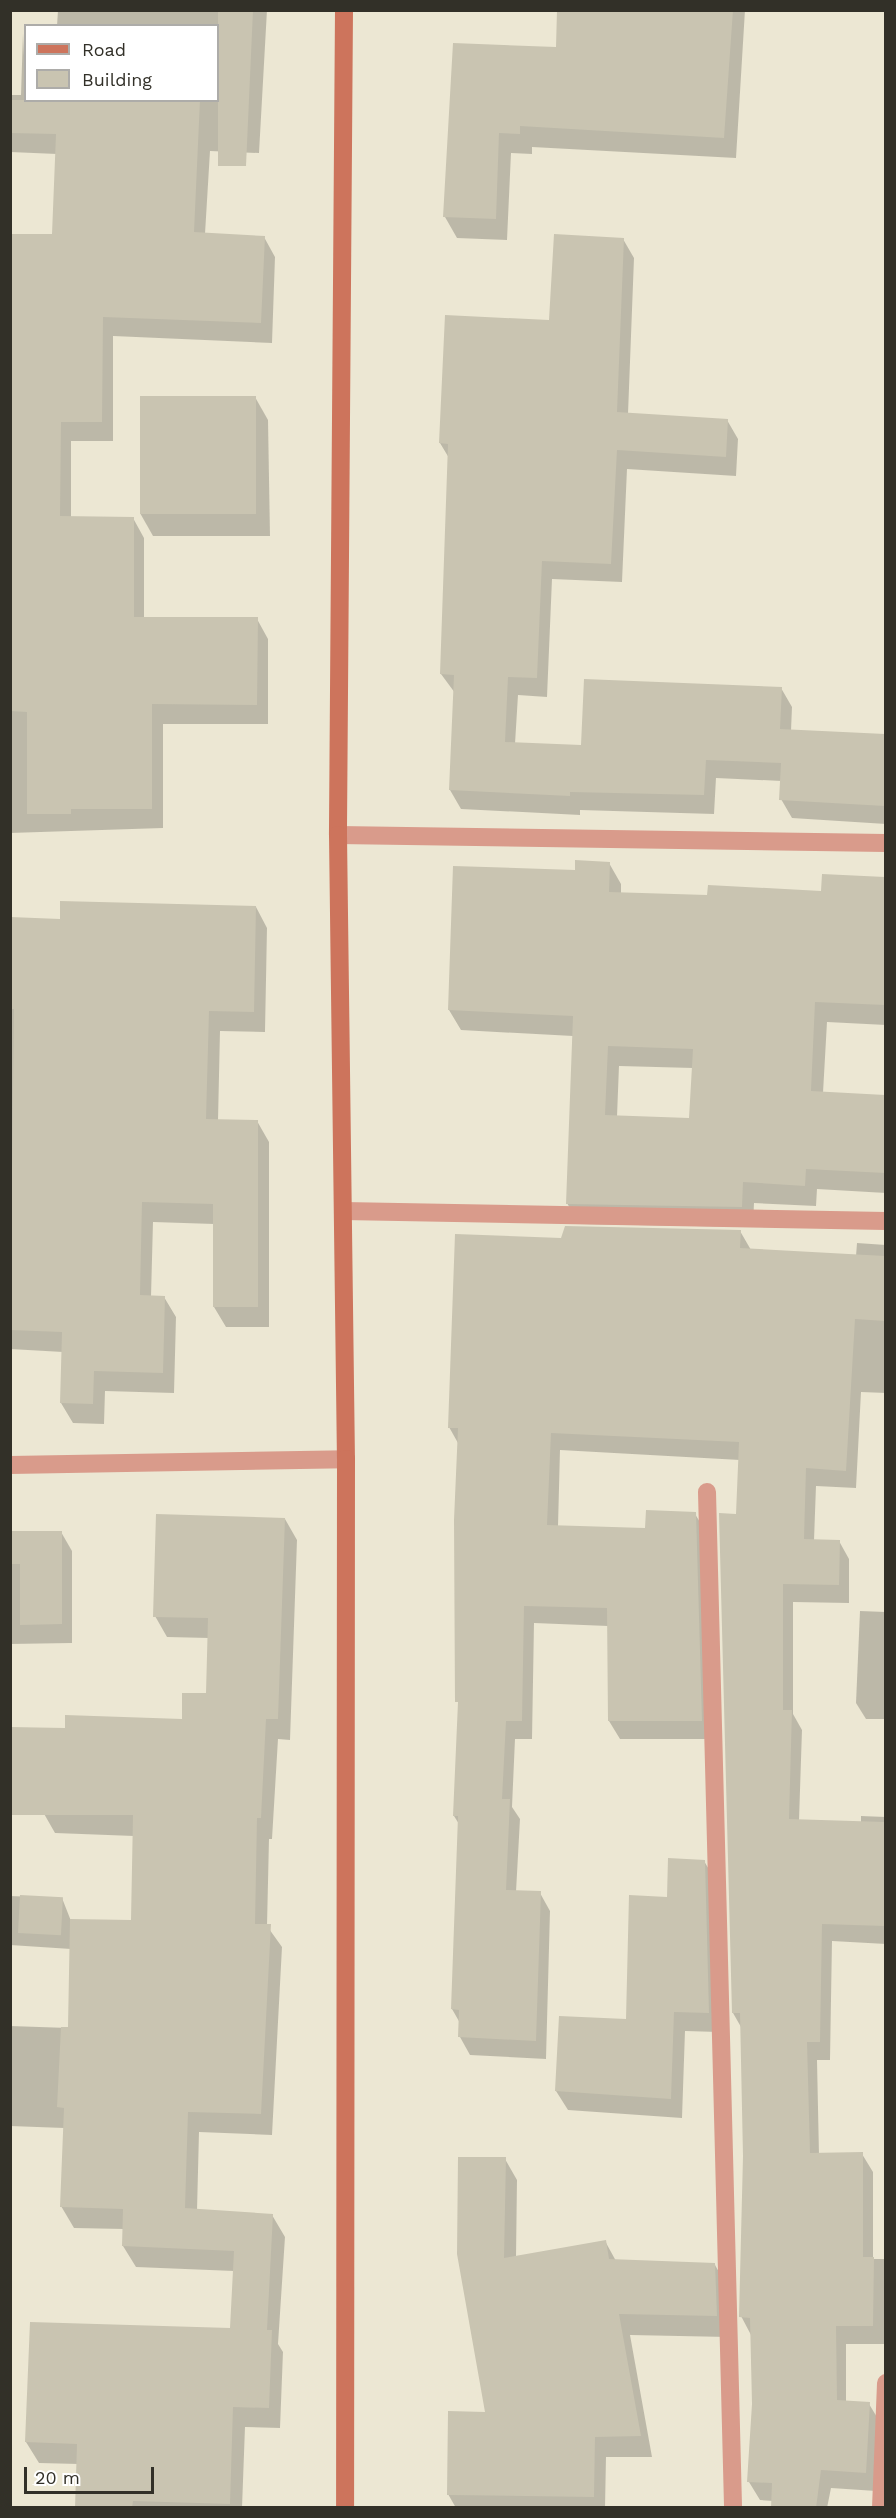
<!DOCTYPE html>
<html>
<head>
<meta charset="utf-8">
<style>
  body { margin:0 }
  #map { position:relative; width:896px; height:2518px; overflow:hidden; background:#ece7d3; font-family:"Work Sans",sans-serif }
  div>[style] { position:absolute }
  .shadow>* { inset:0; background:#0003; transform-origin:0 0 }
  .building>* { inset:0; background:#c9c4b1; transform-origin:0 0 }
  .street>* { height:18px; margin:-9px; padding:0 9px; transform-origin:9px; border-radius:9px; background:#d99b8b }
  .secondary>* { height:18px; margin:-9px; padding:0 9px; transform-origin:9px; border-radius:9px; background:#cd745c }
  span { translate:-50% -50%; white-space:nowrap; text-align:center; line-height:1.15; -webkit-text-stroke:5px #fff; paint-order:stroke }
  .frame { position:absolute; inset:0; border:12px solid #323028; pointer-events:none }
  .legend { position:absolute; left:24px; top:24px; width:195px; height:78px; box-sizing:border-box; background:#fff; border:2px solid #adaca9; margin:0; padding:8px 10px; list-style:none; font-size:18px; color:#323028 }
  .legend li { display:flex; align-items:center; gap:12px; height:30px }
  .legend b { width:30px; border:2px solid #adaca9 }
  .scale { position:absolute; left:24px; top:2467px; width:130px; height:27px; box-sizing:border-box; border:3px solid #323028; border-top:0; padding-left:8px; font-size:18px; line-height:21px; white-space:nowrap; color:#323028; -webkit-text-stroke:4px #fff; paint-order:stroke }
</style>
</head>
<body>
<div id="map">
  <div class="shadow">
    <div style="clip-path:polygon(58px 10px,267px 10px,259px 153px,210px 151px,205px 234px,264px 237px,275px 257px,272px 343px,113px 336px,113px 441px,71px 441px,71px 518px,133px 518px,144px 538px,144px 619px,257px 619px,268px 639px,268px 724px,163px 724px,163px 828px,10px 833px,10px 235px,53px 235px,57px 154px,10px 152px,10px 95px,21px 95px,23px 33px,26px 100px,218px 100px,218px 26px,57px 26px)"></div>
    <div style="clip-path:polygon(559px 10px,745px 10px,736px 158px,532px 147px,532px 154px,511px 153px,507px 240px,457px 238px,445px 217px,455px 44px,557px 49px)"></div>
    <div style="clip-path:polygon(623px 239px,634px 258px,628px 414px,727px 420px,738px 439px,736px 476px,627px 469px,622px 582px,552px 579px,547px 697px,518px 695px,515px 744px,582px 747px,781px 688px,792px 707px,791px 731px,886px 736px,886px 824px,792px 818px,781px 799px,782px 781px,716px 778px,714px 814px,580px 810px,580px 815px,461px 809px,450px 790px,455px 693px,441px 674px,449px 458px,440px 443px)"></div>
    <div style="clip-path:polygon(255px 397px,268px 420px,270px 536px,153px 536px,140px 513px)"></div>
    <div style="clip-path:polygon(886px 599px,886px 623px,884px 619px)"></div>
    <div style="clip-path:polygon(evenodd,609px 863px,621px 884px,621px 894px,709px 897px,822px 893px,824px 876px,886px 879px,886px 1025px,827px 1022px,823px 1093px,886px 1097px,886px 1193px,817px 1189px,816px 1206px,754px 1203px,753px 1227px,579px 1224px,567px 1203px,573px 1036px,461px 1030px,449px 1010px,577px 872px,609px 863px,619px 1066px,693px 1068px,690px 1119px,617px 1117px,619px 1066px)"></div>
    <div style="clip-path:polygon(256px 907px,267px 928px,265px 1032px,220px 1031px,218px 1121px,257px 1121px,269px 1142px,269px 1327px,226px 1327px,214px 1307px,214px 1224px,153px 1222px,151px 1297px,164px 1297px,176px 1317px,174px 1393px,105px 1391px,104px 1424px,73px 1423px,61px 1403px,63px 1352px,10px 1349px,10px 919px,61px 921px)"></div>
    <div style="clip-path:polygon(740px 1231px,751px 1250px,856px 1256px,857px 1243px,886px 1245px,886px 1393px,861px 1392px,856px 1488px,816px 1486px,814px 1541px,839px 1541px,849px 1559px,849px 1603px,793px 1602px,793px 1714px,802px 1730px,799px 1821px,861px 1823px,861px 1816px,886px 1817px,886px 1944px,832px 1941px,830px 2060px,817px 2060px,819px 2155px,862px 2154px,873px 2172px,873px 2259px,886px 2259px,886px 2344px,846px 2344px,846px 2402px,869px 2404px,880px 2422px,876px 2491px,831px 2488px,827px 2508px,772px 2508px,773px 2501px,760px 2500px,749px 2482px,753px 2404px,751px 2335px,741px 2316px,745px 2156px,741px 2027px,733px 2013px,740px 1460px,560px 1450px,558px 1527px,647px 1530px,695px 1514px,706px 1532px,711px 1739px,620px 1739px,609px 1721px,608px 1626px,534px 1623px,532px 1739px,515px 1739px,512px 1807px,520px 1819px,516px 1892px,540px 1893px,550px 1911px,546px 2059px,470px 2055px,460px 2037px,460px 2023px,452px 2009px,459px 1824px,454px 1816px,460px 1706px,458px 1443px,449px 1427px,562px 1239px)"></div>
    <div style="clip-path:polygon(285px 1519px,297px 1540px,290px 1740px,278px 1739px,272px 1839px,269px 1839px,267px 1926px,282px 1947px,272px 2135px,199px 2132px,197px 2211px,272px 2215px,285px 2237px,278px 2344px,283px 2352px,280px 2428px,245px 2427px,242px 2508px,76px 2508px,78px 2464px,39px 2463px,26px 2442px,231px 2330px,234px 2271px,136px 2267px,123px 2246px,124px 2229px,74px 2228px,61px 2206px,64px 2128px,10px 2126px,10px 2026px,69px 2028px,71px 1949px,10px 1945px,10px 1896px,62px 1898px,71px 1921px,133px 1922px,134px 1836px,55px 1833px,43px 1812px,66px 1729px,184px 1721px,207px 1695px,209px 1638px,167px 1637px,155px 1616px)"></div>
    <div style="clip-path:polygon(10px 1532px,61px 1532px,72px 1551px,72px 1643px,10px 1644px)"></div>
    <div style="clip-path:polygon(860px 1611px,886px 1612px,886px 1719px,866px 1719px,856px 1703px)"></div>
    <div style="clip-path:polygon(704px 1861px,716px 1881px,719px 2032px,685px 2031px,682px 2118px,568px 2110px,556px 2091px,627px 2021px,668px 1898px)"></div>
    <div style="clip-path:polygon(505px 2159px,517px 2180px,516px 2258px,605px 2241px,616px 2261px,715px 2265px,727px 2286px,728px 2337px,630px 2335px,652px 2457px,606px 2457px,605px 2508px,456px 2508px,448px 2494px,486px 2413px)"></div>
    <div style="left:658px;top:2506px;width:37px;height:2px"></div>
  </div>
  <div class="building">
    <div style="clip-path:polygon(218px 10px,253px 10px,246px 166px,218px 166px)"></div>
    <div style="clip-path:polygon(557px 10px,733px 10px,724px 138px,520px 126px,520px 134px,499px 133px,496px 219px,443px 217px,453px 43px,556px 47px)"></div>
    <div style="clip-path:polygon(10px 100px,200px 100px,194px 232px,265px 236px,261px 323px,103px 317px,102px 422px,61px 422px,60px 516px,134px 517px,134px 617px,258px 617px,257px 705px,152px 704px,152px 809px,71px 809px,71px 814px,27px 814px,27px 712px,10px 711px,10px 234px,52px 234px,56px 134px,10px 133px)"></div>
    <div style="clip-path:polygon(554px 234px,624px 238px,617px 412px,728px 419px,726px 457px,617px 450px,611px 564px,542px 561px,537px 678px,508px 677px,505px 742px,581px 745px,584px 679px,782px 687px,780px 729px,885px 734px,885px 806px,779px 800px,781px 763px,706px 760px,704px 795px,570px 792px,570px 796px,449px 790px,454px 675px,440px 674px,448px 444px,439px 443px,445px 315px,549px 320px)"></div>
    <div style="left:140px;top:396px;width:116px;height:118px"></div>
    <div style="clip-path:polygon(evenodd,575px 860px,610px 862px,609px 892px,707px 895px,708px 885px,821px 891px,822px 874px,885px 877px,885px 1005px,815px 1002px,811px 1091px,885px 1095px,885px 1173px,806px 1169px,805px 1186px,743px 1182px,742px 1207px,566px 1204px,573px 1016px,448px 1010px,453px 866px,575px 870px,575px 860px,608px 1046px,693px 1049px,689px 1118px,605px 1115px,608px 1046px)"></div>
    <div style="clip-path:polygon(60px 901px,256px 906px,254px 1012px,209px 1011px,206px 1119px,258px 1120px,258px 1307px,213px 1307px,213px 1204px,142px 1202px,140px 1295px,165px 1296px,163px 1373px,94px 1371px,93px 1404px,60px 1403px,62px 1332px,10px 1330px,14px 1009px,10px 1009px,10px 917px,60px 919px)"></div>
    <div style="clip-path:polygon(565px 1226px,741px 1230px,740px 1248px,885px 1256px,885px 1321px,855px 1319px,846px 1471px,806px 1468px,804px 1539px,840px 1540px,839px 1585px,783px 1584px,783px 1710px,792px 1710px,789px 1819px,885px 1822px,885px 1926px,822px 1924px,820px 2042px,807px 2042px,810px 2153px,863px 2152px,863px 2257px,874px 2257px,873px 2326px,836px 2326px,837px 2400px,870px 2402px,866px 2473px,821px 2470px,816px 2508px,771px 2508px,772px 2483px,747px 2482px,752px 2404px,750px 2318px,739px 2317px,743px 2156px,740px 2013px,732px 2013px,719px 1513px,736px 1514px,739px 1442px,551px 1433px,547px 1525px,645px 1528px,646px 1510px,696px 1512px,702px 1721px,608px 1721px,607px 1608px,524px 1606px,522px 1721px,506px 1721px,502px 1799px,510px 1799px,506px 1890px,541px 1891px,536px 2041px,458px 2037px,459px 2010px,451px 2009px,458px 1816px,453px 1816px,458px 1702px,455px 1702px,454px 1520px,458px 1428px,448px 1428px,455px 1234px,561px 1238px)"></div>
    <div style="clip-path:polygon(156px 1514px,285px 1518px,278px 1719px,266px 1719px,261px 1818px,257px 1818px,255px 1924px,271px 1924px,261px 2114px,188px 2112px,185px 2208px,273px 2214px,267px 2330px,272px 2330px,269px 2408px,233px 2407px,230px 2504px,133px 2501px,132px 2508px,75px 2508px,77px 2444px,25px 2442px,30px 2322px,230px 2328px,234px 2251px,122px 2246px,123px 2209px,60px 2207px,64px 2108px,57px 2107px,61px 2027px,68px 2027px,70px 1919px,131px 1920px,133px 1815px,10px 1815px,10px 1727px,65px 1728px,65px 1715px,182px 1719px,182px 1693px,206px 1693px,208px 1618px,153px 1617px)"></div>
    <div style="clip-path:polygon(10px 1531px,62px 1531px,62px 1624px,20px 1625px,20px 1564px,10px 1564px)"></div>
    <div style="clip-path:polygon(668px 1858px,705px 1860px,709px 2013px,674px 2012px,671px 2099px,555px 2091px,559px 2016px,626px 2019px,629px 1895px,667px 1897px)"></div>
    <div style="left:20px;top:1895px;width:43px;height:38px;rotate:3deg"></div>
    <div style="clip-path:polygon(458px 2157px,506px 2157px,504px 2258px,606px 2240px,609px 2259px,715px 2263px,717px 2316px,619px 2314px,641px 2436px,595px 2437px,594px 2497px,447px 2495px,448px 2411px,485px 2412px,457px 2254px)"></div>
  </div>
  <div class="street">
    <div style="left:338px;top:835px;width:548px;rotate:0.84deg"></div>
    <div style="left:343px;top:1211px;width:543px;rotate:1.06deg"></div>
    <div style="left:10px;top:1465px;width:336px;rotate:-1deg"></div>
    <div style="left:707px;top:1492px;width:1016px;rotate:88.53deg"></div>
    <div style="left:881px;top:2508px;width:125px;rotate:-87.7deg"></div>
  </div>
  <div class="secondary">
    <div style="left:344px;top:10px;width:825px;rotate:90.42deg"></div>
    <div style="left:338px;top:835px;width:624px;rotate:89.27deg"></div>
    <div style="left:346px;top:1459px;width:1049px;rotate:90.05deg"></div>
  </div>
  <div class="frame"></div>
  <ul class="legend">
  <li><b style="height:8px;background:#cd745c"></b>Road</li>
  <li><b style="height:16px;background:#c9c4b1"></b>Building</li>
  </ul>
  <div class="scale">20 m</div>
</div>
</body>
</html>
